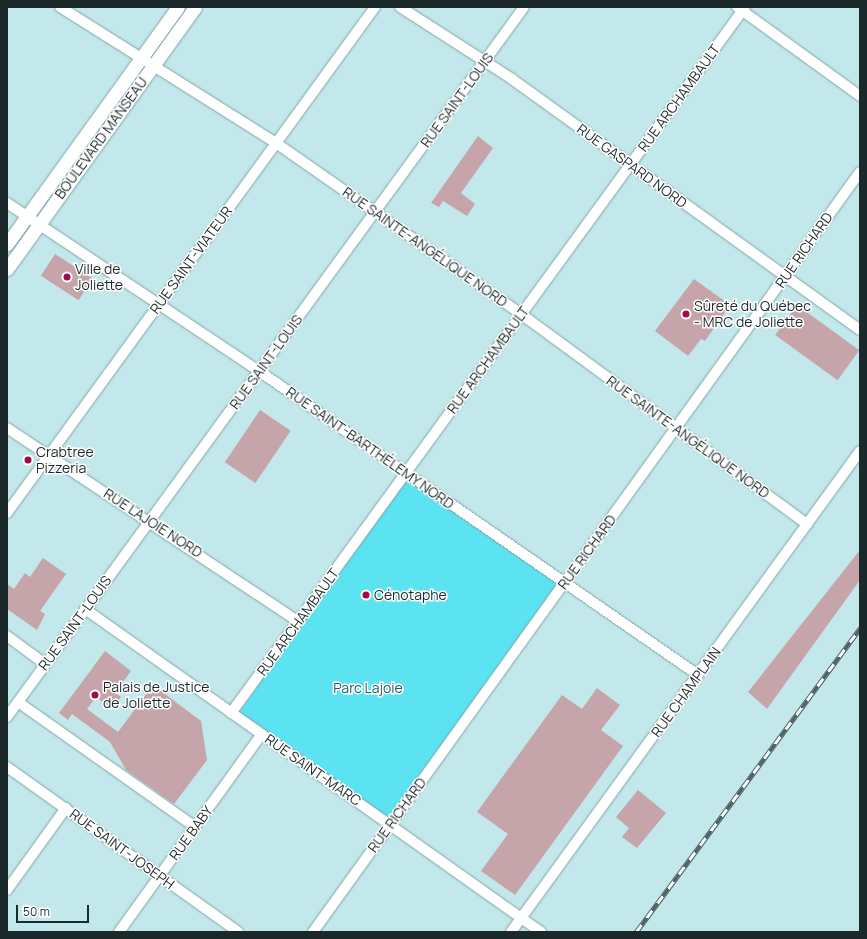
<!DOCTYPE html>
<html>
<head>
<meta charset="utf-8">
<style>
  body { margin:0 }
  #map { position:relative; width:867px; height:939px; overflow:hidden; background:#c3e8ec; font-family:Manrope,sans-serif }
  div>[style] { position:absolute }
  .green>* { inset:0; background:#5be3f1; transform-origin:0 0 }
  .building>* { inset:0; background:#c5a4aa; transform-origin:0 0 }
  .roads { filter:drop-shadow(0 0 1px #83a6aa) drop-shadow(0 0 1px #83a6aa) }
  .minor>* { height:10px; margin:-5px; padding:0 5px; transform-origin:5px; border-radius:5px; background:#fff }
  .major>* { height:13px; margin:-6.5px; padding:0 6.5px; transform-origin:6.5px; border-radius:6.5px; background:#fff }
  .rail>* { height:4.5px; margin-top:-2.25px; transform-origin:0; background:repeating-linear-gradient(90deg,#fff 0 9px,#4e6264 0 18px); box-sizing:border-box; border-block:1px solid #4e6264 }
  .dots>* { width:11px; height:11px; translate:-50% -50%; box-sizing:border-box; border:2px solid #fff; border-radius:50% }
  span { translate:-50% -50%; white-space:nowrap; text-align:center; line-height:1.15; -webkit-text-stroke:3px #fff; paint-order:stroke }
  .street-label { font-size:14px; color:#1b292a }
  .poi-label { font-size:14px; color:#1b292a }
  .left { translate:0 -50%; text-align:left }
  .park-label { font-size:14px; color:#245f65 }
  .frame { position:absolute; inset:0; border:8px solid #1b292a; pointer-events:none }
  .scale { position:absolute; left:16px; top:905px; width:73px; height:18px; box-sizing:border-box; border:2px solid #1b292a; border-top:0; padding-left:5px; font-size:12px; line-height:14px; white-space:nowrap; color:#1b292a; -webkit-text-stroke:3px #fff; paint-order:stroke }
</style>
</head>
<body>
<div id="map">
  <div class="green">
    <div style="left:407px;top:473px;width:193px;height:298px;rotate:35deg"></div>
  </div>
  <div class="building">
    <div style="clip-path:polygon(478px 136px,493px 148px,461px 193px,475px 204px,467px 216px,443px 201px,439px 207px,431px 203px)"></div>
    <div style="left:55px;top:254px;width:45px;height:26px;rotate:33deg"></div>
    <div style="clip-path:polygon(694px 279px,730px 305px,705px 341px,701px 339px,688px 356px,655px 331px)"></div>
    <div style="left:797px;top:305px;width:77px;height:37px;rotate:36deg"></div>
    <div style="left:260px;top:410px;width:37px;height:63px;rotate:34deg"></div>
    <div style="clip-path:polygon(860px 550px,860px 580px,767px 709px,748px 692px)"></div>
    <div style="clip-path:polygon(43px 558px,66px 574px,40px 611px,45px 614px,37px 630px,7px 609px,7px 584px,14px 589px,25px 573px,30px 577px)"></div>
    <div style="clip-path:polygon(105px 651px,131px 671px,115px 693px,121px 697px,112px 709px,96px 697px,87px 709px,118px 732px,153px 685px,201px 721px,207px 760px,174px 804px,126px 770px,110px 742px,72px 714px,68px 720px,59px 713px)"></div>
    <div style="clip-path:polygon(597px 688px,620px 705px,601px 730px,623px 746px,515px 895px,481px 871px,508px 834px,477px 812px,562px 695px,582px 709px)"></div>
    <div style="clip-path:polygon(638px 790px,666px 813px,637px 848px,622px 837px,629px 828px,616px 817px)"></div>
  </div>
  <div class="roads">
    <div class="minor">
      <div style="left:60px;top:7px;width:255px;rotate:32.2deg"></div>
      <div style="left:276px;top:143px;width:299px;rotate:34.9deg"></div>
      <div style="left:521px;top:314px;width:355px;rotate:36.3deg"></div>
      <div style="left:400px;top:7px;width:133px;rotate:32.7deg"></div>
      <div style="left:512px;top:79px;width:429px;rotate:35.8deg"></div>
      <div style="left:737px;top:7px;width:152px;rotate:35.9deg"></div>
      <div style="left:7px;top:203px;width:303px;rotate:33.7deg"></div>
      <div style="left:259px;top:371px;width:534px;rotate:34.7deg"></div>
      <div style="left:7px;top:428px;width:349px;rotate:33.6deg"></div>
      <div style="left:7px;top:513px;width:626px;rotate:-53.97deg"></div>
      <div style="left:85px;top:609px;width:559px;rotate:35.31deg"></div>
      <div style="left:7px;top:636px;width:47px;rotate:36.4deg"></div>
      <div style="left:18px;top:702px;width:217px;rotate:35.2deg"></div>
      <div style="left:231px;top:713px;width:873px;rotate:-53.94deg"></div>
      <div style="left:7px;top:717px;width:878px;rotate:-53.94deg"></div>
      <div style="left:7px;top:767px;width:284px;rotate:35.5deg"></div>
      <div style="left:7px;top:890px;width:101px;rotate:-54.3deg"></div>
      <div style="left:119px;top:932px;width:244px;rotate:-54.2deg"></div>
      <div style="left:313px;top:932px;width:936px;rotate:-54.26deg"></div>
      <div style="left:511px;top:932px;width:594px;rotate:-54.04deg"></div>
    </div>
    <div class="major">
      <div style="left:7px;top:244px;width:292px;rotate:-54.2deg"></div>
      <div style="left:7px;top:269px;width:322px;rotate:-54.3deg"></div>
    </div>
  </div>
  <div class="rail">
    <div style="left:636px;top:932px;width:378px;rotate:-53.6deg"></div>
  </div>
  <div class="dots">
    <div style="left:67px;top:277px;background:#a20949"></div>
    <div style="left:686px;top:314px;background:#a20949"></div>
    <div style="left:28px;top:460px;background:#a20949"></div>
    <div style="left:366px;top:595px;background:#a20949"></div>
    <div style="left:95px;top:695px;background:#a20949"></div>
  </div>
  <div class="street-label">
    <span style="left:679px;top:98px;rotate:-54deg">RUE ARCHAMBAULT</span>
    <span style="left:457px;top:100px;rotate:-54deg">RUE SAINT-LOUIS</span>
    <span style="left:101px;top:138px;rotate:-54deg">BOULEVARD MANSEAU</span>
    <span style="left:632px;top:166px;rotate:36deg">RUE GASPARD NORD</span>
    <span style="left:425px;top:247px;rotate:35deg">RUE SAINTE-ANGÉLIQUE NORD</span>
    <span style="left:804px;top:250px;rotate:-55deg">RUE RICHARD</span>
    <span style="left:191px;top:260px;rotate:-54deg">RUE SAINT-VIATEUR</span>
    <span style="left:488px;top:360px;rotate:-54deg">RUE ARCHAMBAULT</span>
    <span style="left:266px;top:362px;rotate:-54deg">RUE SAINT-LOUIS</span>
    <span style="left:688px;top:437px;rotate:36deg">RUE SAINTE-ANGÉLIQUE NORD</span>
    <span style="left:370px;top:448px;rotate:35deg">RUE SAINT-BARTHÉLEMY NORD</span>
    <span style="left:153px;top:523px;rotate:33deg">RUE LAJOIE NORD</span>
    <span style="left:587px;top:552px;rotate:-54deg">RUE RICHARD</span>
    <span style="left:298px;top:622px;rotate:-54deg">RUE ARCHAMBAULT</span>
    <span style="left:75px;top:623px;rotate:-54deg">RUE SAINT-LOUIS</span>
    <span style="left:686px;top:692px;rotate:-54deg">RUE CHAMPLAIN</span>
    <span style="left:313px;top:770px;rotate:35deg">RUE SAINT-MARC</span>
    <span style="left:397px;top:815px;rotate:-54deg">RUE RICHARD</span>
    <span style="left:191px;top:833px;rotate:-54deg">RUE BABY</span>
    <span style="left:122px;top:849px;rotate:36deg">RUE SAINT-JOSEPH</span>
  </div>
  <div class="poi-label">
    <span class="left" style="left:75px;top:277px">Ville de<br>Joliette</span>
    <span class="left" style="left:694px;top:314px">Sûreté du Québec<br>- MRC de Joliette</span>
    <span class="left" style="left:36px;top:460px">Crabtree<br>Pizzeria</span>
    <span class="left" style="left:374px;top:595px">Cénotaphe</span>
    <span class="left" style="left:103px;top:695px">Palais de Justice<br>de Joliette</span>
  </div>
  <div class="park-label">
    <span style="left:368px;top:688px">Parc Lajoie</span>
  </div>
  <div class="frame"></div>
  <div class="scale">50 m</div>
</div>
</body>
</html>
